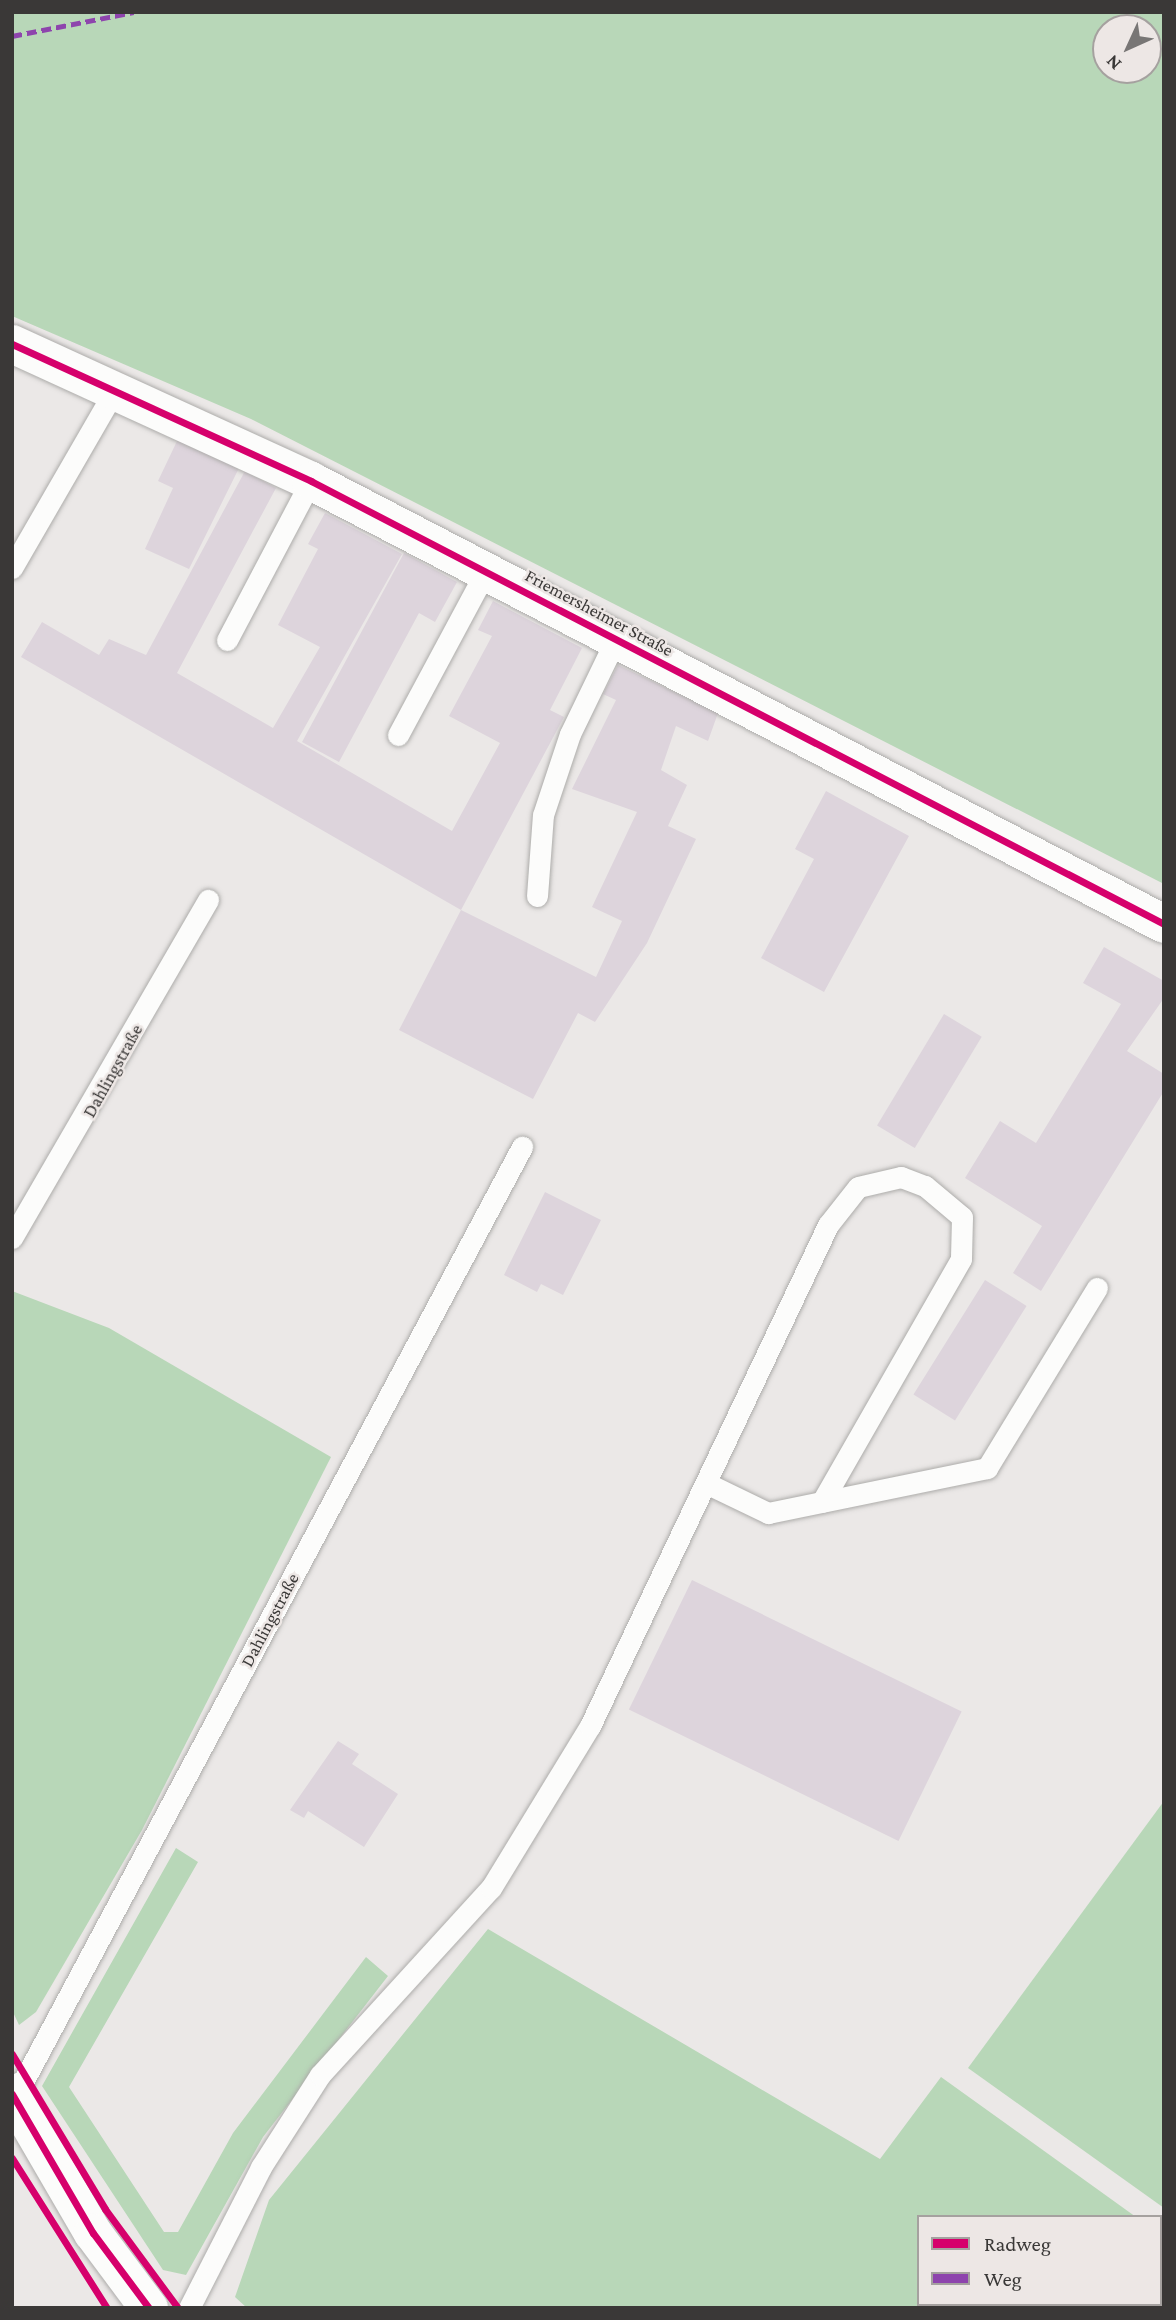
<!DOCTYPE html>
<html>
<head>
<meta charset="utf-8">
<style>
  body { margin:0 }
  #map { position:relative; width:1176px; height:2320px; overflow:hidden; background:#ebe8e7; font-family:"Crimson Pro",serif }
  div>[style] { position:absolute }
  .green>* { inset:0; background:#b8d7b8 }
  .building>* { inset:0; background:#ddd4dc; transform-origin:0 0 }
  .roads { filter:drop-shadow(0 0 2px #adacaa) drop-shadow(0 0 2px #adacaa) }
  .lane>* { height:21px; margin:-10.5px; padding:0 10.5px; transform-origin:10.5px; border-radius:10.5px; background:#fcfcfb }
  .street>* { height:38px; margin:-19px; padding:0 19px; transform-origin:19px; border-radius:19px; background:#fcfcfb }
  .secondary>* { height:38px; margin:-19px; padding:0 19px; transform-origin:19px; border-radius:19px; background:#fcfcfb }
  .quiet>* { height:5px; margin-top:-2.5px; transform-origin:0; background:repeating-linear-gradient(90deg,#8e44ad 0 10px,transparent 0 15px) }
  .cycleway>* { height:7px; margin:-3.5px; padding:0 3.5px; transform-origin:3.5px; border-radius:3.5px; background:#d6006c }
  span { translate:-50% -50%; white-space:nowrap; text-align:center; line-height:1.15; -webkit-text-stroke:5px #ede7e5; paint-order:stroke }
  .street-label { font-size:18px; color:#3a3837 }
  .frame { position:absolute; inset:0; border:14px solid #3a3837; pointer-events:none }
  .legend { position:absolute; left:917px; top:2215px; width:245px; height:91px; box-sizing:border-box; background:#ede7e5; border:2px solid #a5a19f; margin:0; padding:9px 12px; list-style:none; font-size:21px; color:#3a3837 }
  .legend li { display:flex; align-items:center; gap:14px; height:35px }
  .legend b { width:35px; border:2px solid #a5a19f }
  .north { position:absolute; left:1092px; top:14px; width:70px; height:70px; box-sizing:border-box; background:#ede7e5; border:2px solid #a5a19f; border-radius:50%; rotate:225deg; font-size:19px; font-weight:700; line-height:28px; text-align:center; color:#3a3837 }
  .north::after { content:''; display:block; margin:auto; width:24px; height:32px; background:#787675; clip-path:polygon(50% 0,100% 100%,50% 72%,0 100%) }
</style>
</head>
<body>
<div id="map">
  <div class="green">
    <div style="clip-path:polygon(evenodd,12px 12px,1164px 12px,1164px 884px,251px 419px,12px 316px,12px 12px,1106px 28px,1148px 28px,1148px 70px,1106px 70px,1106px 28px)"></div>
    <div style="clip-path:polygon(12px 1291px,109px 1328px,331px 1457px,142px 1830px,36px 2012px,19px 2025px,12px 2010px)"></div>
    <div style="clip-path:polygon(1164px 1801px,1164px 2208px,968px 2068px)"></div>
    <div style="clip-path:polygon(176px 1848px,198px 1862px,69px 2087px,164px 2232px,178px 2232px,233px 2133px,366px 1957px,388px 1976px,263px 2137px,186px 2275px,163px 2270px,42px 2086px)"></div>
    <div style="clip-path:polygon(488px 1929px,880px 2159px,941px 2077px,1136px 2217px,919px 2217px,919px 2304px,1160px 2304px,1160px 2237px,1164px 2308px,247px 2308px,235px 2297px,269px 2200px)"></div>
  </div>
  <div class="building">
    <div style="clip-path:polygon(178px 439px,239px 468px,189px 569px,145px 549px,173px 488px,158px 481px)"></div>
    <div style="clip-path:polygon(245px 471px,276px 488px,177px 673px,273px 728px,320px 647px,278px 625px,318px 549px,308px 544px,325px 513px,402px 554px,297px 741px,452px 831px,500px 743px,449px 716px,492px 636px,478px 630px,493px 601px,582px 648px,550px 710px,564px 717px,461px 910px,596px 977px,622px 921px,592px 907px,637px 812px,572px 789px,616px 700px,603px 694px,618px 665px,718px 713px,708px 741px,676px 726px,661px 770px,687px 785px,668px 826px,696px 839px,647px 943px,595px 1022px,578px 1013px,533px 1099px,399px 1030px,461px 910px,21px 657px,42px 622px,99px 655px,109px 639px,146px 655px)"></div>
    <div style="clip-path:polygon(404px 553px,457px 582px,435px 622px,419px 613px,339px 762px,302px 742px)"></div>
    <div style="clip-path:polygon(826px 791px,909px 836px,824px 992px,761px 958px,814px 859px,795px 849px)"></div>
    <div style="clip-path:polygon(1104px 947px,1164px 981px,1164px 998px,1127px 1051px,1164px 1074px,1164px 1091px,1041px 1291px,1013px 1273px,1042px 1226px,965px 1178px,1000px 1121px,1036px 1143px,1121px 1004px,1083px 983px)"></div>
    <div style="left:944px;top:1014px;width:44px;height:130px;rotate:31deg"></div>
    <div style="clip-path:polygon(545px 1192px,601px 1220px,563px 1295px,541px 1284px,537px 1292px,504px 1275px)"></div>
    <div style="left:985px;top:1280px;width:49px;height:135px;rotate:32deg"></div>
    <div style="left:692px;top:1580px;width:300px;height:144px;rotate:26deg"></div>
    <div style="clip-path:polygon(338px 1741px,359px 1754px,352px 1764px,398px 1794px,364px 1847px,308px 1811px,304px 1818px,290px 1810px)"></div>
  </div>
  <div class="roads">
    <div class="lane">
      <div style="left:12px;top:568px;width:204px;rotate:-60deg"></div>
      <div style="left:227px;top:640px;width:180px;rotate:-62.2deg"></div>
      <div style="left:398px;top:735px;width:186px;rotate:-61.8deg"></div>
      <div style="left:537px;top:896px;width:81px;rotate:-85.8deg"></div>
      <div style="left:543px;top:815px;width:85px;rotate:-71.6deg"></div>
      <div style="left:570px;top:734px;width:106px;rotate:-64.2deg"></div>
      <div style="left:12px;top:1238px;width:391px;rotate:-59.9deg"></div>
      <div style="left:708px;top:1484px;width:67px;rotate:25.8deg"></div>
      <div style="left:768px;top:1513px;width:224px;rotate:-11.6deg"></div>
      <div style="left:987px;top:1468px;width:211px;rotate:-58.6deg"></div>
      <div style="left:12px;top:2086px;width:13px;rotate:-27deg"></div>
      <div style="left:24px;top:2080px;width:1058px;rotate:-61.91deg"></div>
      <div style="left:189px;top:2308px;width:158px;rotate:-62.9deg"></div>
      <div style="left:261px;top:2167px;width:109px;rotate:-57.3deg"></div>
      <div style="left:320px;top:2075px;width:253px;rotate:-47.6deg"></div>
      <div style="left:491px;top:1888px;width:190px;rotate:-58.6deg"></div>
      <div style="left:590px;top:1726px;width:555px;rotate:-64.59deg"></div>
      <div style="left:828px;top:1225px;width:48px;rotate:-51.7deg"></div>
      <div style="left:858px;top:1187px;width:44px;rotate:-13.1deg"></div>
      <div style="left:901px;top:1177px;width:26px;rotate:21deg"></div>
      <div style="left:925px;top:1186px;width:48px;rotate:40deg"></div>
      <div style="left:962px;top:1217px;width:42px;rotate:91.4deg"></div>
      <div style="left:961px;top:1259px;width:280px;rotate:119.8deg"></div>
    </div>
    <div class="street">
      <div style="left:12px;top:344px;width:329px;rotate:24.6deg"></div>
      <div style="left:311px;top:481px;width:961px;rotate:27.44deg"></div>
    </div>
    <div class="secondary">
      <div style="left:12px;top:2094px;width:161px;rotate:59.8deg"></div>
      <div style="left:93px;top:2233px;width:94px;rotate:53.3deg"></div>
    </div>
  </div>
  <div class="quiet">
    <div style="left:12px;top:36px;width:124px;rotate:-11.1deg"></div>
  </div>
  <div class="cycleway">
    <div style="left:12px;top:344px;width:329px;rotate:24.6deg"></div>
    <div style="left:311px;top:481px;width:961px;rotate:27.44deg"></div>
    <div style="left:12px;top:2054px;width:181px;rotate:59deg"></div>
    <div style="left:105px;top:2209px;width:123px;rotate:53.6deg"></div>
    <div style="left:12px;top:2094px;width:161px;rotate:59.8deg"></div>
    <div style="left:93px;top:2233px;width:94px;rotate:53.3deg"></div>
    <div style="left:12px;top:2158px;width:178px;rotate:57.7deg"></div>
  </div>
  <div class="street-label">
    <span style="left:599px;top:613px;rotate:28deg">Friemersheimer Straße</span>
    <span style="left:113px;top:1071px;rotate:-61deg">Dahlingstraße</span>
    <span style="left:270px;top:1620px;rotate:-62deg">Dahlingstraße</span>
  </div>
  <div class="frame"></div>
  <ul class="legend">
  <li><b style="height:9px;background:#d6006c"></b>Radweg</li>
  <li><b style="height:9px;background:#8e44ad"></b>Weg</li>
  </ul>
  <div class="north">N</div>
</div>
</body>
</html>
